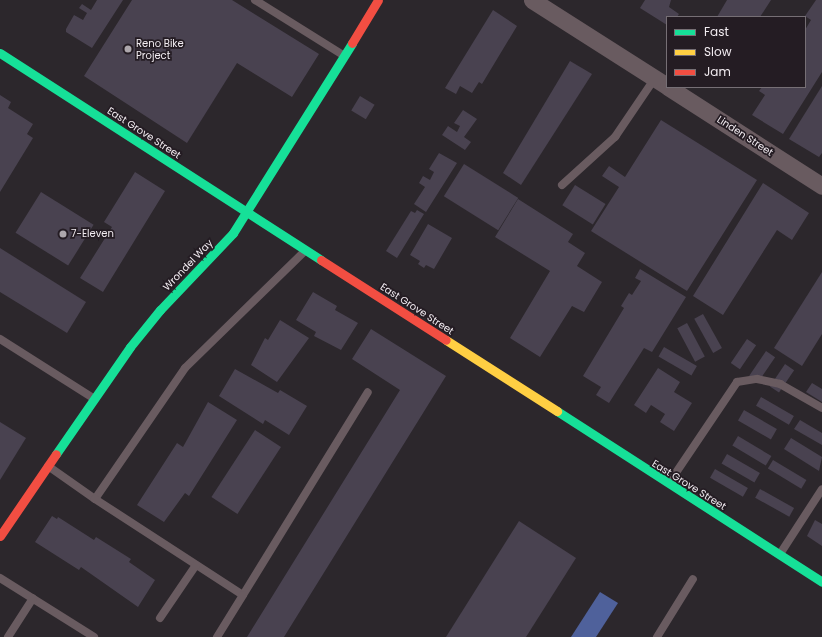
<!DOCTYPE html>
<html>
<head>
<meta charset="utf-8">
<style>
  body { margin:0 }
  #map { position:relative; width:822px; height:637px; overflow:hidden; background:#2c272c; font-family:Poppins,sans-serif }
  div>[style] { position:absolute }
  .water>* { inset:0; background:#4f619b }
  .building>* { inset:0; background:#494250; transform-origin:0 0 }
  .lane>* { height:8px; margin:-4px; padding:0 4px; transform-origin:4px; border-radius:4px; background:#695b60 }
  .street>* { height:17px; margin:-8.5px; padding:0 8.5px; transform-origin:8.5px; border-radius:8.5px; background:#695b60 }
  .fast>* { height:9px; margin:-4.5px; padding:0 4.5px; transform-origin:4.5px; border-radius:4.5px; background:#16e098 }
  .slow>* { height:9px; margin:-4.5px; padding:0 4.5px; transform-origin:4.5px; border-radius:4.5px; background:#ffcf43 }
  .jam>* { height:9px; margin:-4.5px; padding:0 4.5px; transform-origin:4.5px; border-radius:4.5px; background:#f24e42 }
  .dots>* { width:11px; height:11px; translate:-50% -50%; box-sizing:border-box; border:2px solid #241c23; border-radius:50% }
  span { translate:-50% -50%; white-space:nowrap; text-align:center; line-height:1.15; -webkit-text-stroke:3.5px #241c23; paint-order:stroke }
  .poi-label { font-size:10px; color:#f2ecf1 }
  .left { translate:0 -50%; text-align:left }
  .street-label { font-size:10px; color:#f2ecf1 }
  .legend { position:absolute; left:666px; top:16px; width:140px; height:72px; box-sizing:border-box; background:#241c23; border:1px solid #766f75; margin:0; padding:5px 7px; list-style:none; font-size:12px; color:#f2ecf1 }
  .legend li { display:flex; align-items:center; gap:8px; height:20px }
  .legend b { width:20px; border:1px solid #766f75 }
</style>
</head>
<body>
<div id="map">
  <div class="water">
    <div style="clip-path:polygon(600px 592px,618px 603px,596px 637px,571px 637px)"></div>
  </div>
  <div class="building">
    <div style="clip-path:polygon(97px 0,123px 0,92px 48px,66px 32px,66px 29px,74px 15px,83px 20px,87px 13px,79px 8px,82px 4px,91px 10px)"></div>
    <div style="clip-path:polygon(132px 0,232px 0,319px 54px,292px 97px,237px 63px,187px 143px,84px 76px)"></div>
    <div style="clip-path:polygon(645px 0,671px 0,669px 7px,679px 14px,677px 17px,667px 17px,667px 25px,640px 8px)"></div>
    <div style="clip-path:polygon(727px 0,771px 0,760px 17px,717px 17px)"></div>
    <div style="clip-path:polygon(816px 0,822px 0,822px 72px,783px 134px,752px 115px,765px 95px,759px 91px,762px 87px,805px 87px,805px 30px,811px 20px,805px 16px)"></div>
    <div style="clip-path:polygon(493px 10px,517px 26px,482px 84px,479px 82px,472px 93px,460px 86px,456px 94px,445px 88px)"></div>
    <div style="clip-path:polygon(570px 61px,592px 74px,521px 185px,503px 173px)"></div>
    <div style="clip-path:polygon(822px 86px,822px 153px,819px 157px,789px 139px)"></div>
    <div style="clip-path:polygon(0 95px,11px 102px,8px 108px,33px 124px,27px 134px,33px 138px,0 192px)"></div>
    <div style="left:360px;top:96px;width:17px;height:17px;rotate:31deg"></div>
    <div style="clip-path:polygon(463px 110px,477px 119px,464px 137px,471px 142px,465px 150px,442px 135px,448px 126px,457px 132px,460px 126px,454px 123px)"></div>
    <div style="clip-path:polygon(661px 120px,757px 180px,687px 291px,591px 231px,619px 187px,602px 176px,609px 166px,625px 177px)"></div>
    <div style="clip-path:polygon(439px 153px,457px 163px,426px 212px,414px 204px,425px 187px,419px 183px,423px 176px,430px 180px,434px 172px,429px 169px)"></div>
    <div style="left:464px;top:164px;width:64px;height:38px;rotate:32deg"></div>
    <div style="clip-path:polygon(135px 172px,165px 191px,103px 292px,80px 278px,112px 227px,104px 222px)"></div>
    <div style="clip-path:polygon(763px 183px,809px 213px,792px 240px,777px 230px,723px 315px,693px 296px)"></div>
    <div style="left:575px;top:185px;width:36px;height:24px;rotate:32deg"></div>
    <div style="left:41px;top:192px;width:62px;height:48px;rotate:32deg"></div>
    <div style="clip-path:polygon(518px 199px,573px 234px,568px 242px,585px 253px,577px 266px,602px 282px,584px 312px,572px 306px,540px 357px,510px 338px,550px 271px,495px 237px)"></div>
    <div style="clip-path:polygon(417px 210px,424px 214px,397px 258px,386px 251px,411px 211px,415px 213px)"></div>
    <div style="clip-path:polygon(428px 224px,452px 238px,434px 269px,426px 265px,424px 268px,418px 264px,420px 261px,410px 255px)"></div>
    <div style="clip-path:polygon(0 248px,86px 302px,67px 333px,0 292px)"></div>
    <div style="clip-path:polygon(640px 269px,686px 297px,652px 352px,644px 348px,609px 403px,596px 395px,601px 387px,583px 376px,624px 308px,621px 306px,629px 293px,632px 295px,641px 281px,635px 278px)"></div>
    <div style="clip-path:polygon(822px 272px,822px 334px,802px 366px,774px 348px)"></div>
    <div style="clip-path:polygon(313px 292px,337px 306px,335px 310px,358px 323px,341px 350px,314px 336px,316px 332px,296px 320px)"></div>
    <div style="left:703px;top:314px;width:39px;height:10px;rotate:61deg"></div>
    <div style="clip-path:polygon(280px 320px,309px 338px,277px 382px,251px 365px,265px 338px,268px 340px)"></div>
    <div style="left:687px;top:323px;width:38px;height:11px;rotate:62deg"></div>
    <div style="clip-path:polygon(371px 329px,446px 376px,284px 637px,247px 637px,400px 390px,352px 359px)"></div>
    <div style="left:747px;top:339px;width:11px;height:29px;rotate:34deg"></div>
    <div style="left:664px;top:347px;width:38px;height:11px;rotate:30deg"></div>
    <div style="left:766px;top:351px;width:11px;height:30px;rotate:34deg"></div>
    <div style="left:785px;top:364px;width:11px;height:27px;rotate:34deg"></div>
    <div style="clip-path:polygon(658px 368px,680px 382px,674px 392px,692px 403px,674px 431px,660px 422px,665px 414px,651px 405px,646px 413px,634px 405px)"></div>
    <div style="clip-path:polygon(235px 369px,278px 393px,280px 390px,307px 406px,289px 435px,265px 420px,263px 424px,219px 396px)"></div>
    <div style="clip-path:polygon(812px 383px,822px 389px,822px 402px,806px 392px)"></div>
    <div style="left:761px;top:397px;width:38px;height:10px;rotate:30deg"></div>
    <div style="clip-path:polygon(208px 402px,237px 420px,189px 496px,185px 493px,164px 522px,137px 505px,177px 443px,183px 447px)"></div>
    <div style="left:744px;top:410px;width:38px;height:12px;rotate:30deg"></div>
    <div style="clip-path:polygon(800px 420px,822px 433px,822px 445px,794px 429px)"></div>
    <div style="clip-path:polygon(0 422px,26px 438px,0 480px)"></div>
    <div style="left:255px;top:430px;width:31px;height:80px;rotate:33deg"></div>
    <div style="left:738px;top:436px;width:39px;height:11px;rotate:31deg"></div>
    <div style="clip-path:polygon(791px 438px,822px 457px,819px 471px,784px 449px)"></div>
    <div style="left:727px;top:454px;width:38px;height:11px;rotate:30deg"></div>
    <div style="left:773px;top:460px;width:39px;height:10px;rotate:31deg"></div>
    <div style="left:715px;top:469px;width:38px;height:10px;rotate:30deg"></div>
    <div style="left:760px;top:489px;width:39px;height:10px;rotate:29deg"></div>
    <div style="clip-path:polygon(52px 516px,57px 519px,58px 517px,94px 540px,96px 537px,131px 559px,129px 562px,155px 580px,138px 607px,81px 567px,79px 570px,35px 542px)"></div>
    <div style="clip-path:polygon(815px 520px,822px 524px,822px 546px,807px 536px)"></div>
    <div style="clip-path:polygon(519px 521px,576px 558px,526px 637px,446px 637px)"></div>
  </div>
  <div class="lane">
    <div style="left:255px;top:0;width:104px;rotate:32deg"></div>
    <div style="left:562px;top:185px;width:72px;rotate:-42.2deg"></div>
    <div style="left:615px;top:137px;width:71px;rotate:-55.9deg"></div>
    <div style="left:0;top:339px;width:110px;rotate:32.4deg"></div>
    <div style="left:48px;top:466px;width:57px;rotate:35.1deg"></div>
    <div style="left:95px;top:499px;width:159px;rotate:-55.5deg"></div>
    <div style="left:185px;top:368px;width:168px;rotate:-44.3deg"></div>
    <div style="left:669px;top:483px;width:122px;rotate:-56deg"></div>
    <div style="left:737px;top:382px;width:20px;rotate:-9deg"></div>
    <div style="left:757px;top:379px;width:24px;rotate:12deg"></div>
    <div style="left:780px;top:384px;width:48px;rotate:29.7deg"></div>
    <div style="left:95px;top:499px;width:176px;rotate:33deg"></div>
    <div style="left:243px;top:595px;width:238px;rotate:-58.4deg"></div>
    <div style="left:780px;top:554px;width:77px;rotate:-57.1deg"></div>
    <div style="left:0;top:578px;width:111px;rotate:32.1deg"></div>
    <div style="left:160px;top:618px;width:64px;rotate:-55.8deg"></div>
    <div style="left:8px;top:637px;width:46px;rotate:-57.3deg"></div>
    <div style="left:217px;top:637px;width:49px;rotate:-58.2deg"></div>
    <div style="left:657px;top:637px;width:68px;rotate:-58.2deg"></div>
  </div>
  <div class="street">
    <div style="left:532px;top:0;width:160px;rotate:32.5deg"></div>
    <div style="left:668px;top:87px;width:183px;rotate:32.7deg"></div>
  </div>
  <div class="fast">
    <div style="left:0;top:53px;width:382px;rotate:32.8deg"></div>
    <div style="left:557px;top:411px;width:315px;rotate:32.8deg"></div>
    <div style="left:56px;top:454px;width:130px;rotate:-55.3deg"></div>
    <div style="left:130px;top:347px;width:48px;rotate:-51deg"></div>
    <div style="left:160px;top:310px;width:106px;rotate:-46.5deg"></div>
    <div style="left:233px;top:233px;width:224px;rotate:-57.9deg"></div>
  </div>
  <div class="slow">
    <div style="left:446px;top:340px;width:132px;rotate:32.6deg"></div>
  </div>
  <div class="jam">
    <div style="left:352px;top:43px;width:50px;rotate:-58.8deg"></div>
    <div style="left:321px;top:260px;width:148px;rotate:32.6deg"></div>
    <div style="left:0;top:536px;width:99px;rotate:-55.7deg"></div>
  </div>
  <div class="dots">
    <div style="left:128px;top:49px;background:#ada7ac"></div>
    <div style="left:63px;top:234px;background:#ada7ac"></div>
  </div>
  <div class="poi-label">
    <span class="left" style="left:136px;top:49px">Reno Bike<br>Project</span>
    <span class="left" style="left:71px;top:234px">7-Eleven</span>
  </div>
  <div class="street-label">
    <span style="left:144px;top:133px;rotate:33deg">East Grove Street</span>
    <span style="left:745px;top:136px;rotate:33deg">Linden Street</span>
    <span style="left:188px;top:265px;rotate:-46deg">Wrondel Way</span>
    <span style="left:417px;top:309px;rotate:33deg">East Grove Street</span>
    <span style="left:689px;top:485px;rotate:32deg">East Grove Street</span>
  </div>
  <ul class="legend">
  <li><b style="height:5px;background:#16e098"></b>Fast</li>
  <li><b style="height:5px;background:#ffcf43"></b>Slow</li>
  <li><b style="height:5px;background:#f24e42"></b>Jam</li>
  </ul>
</div>
</body>
</html>
